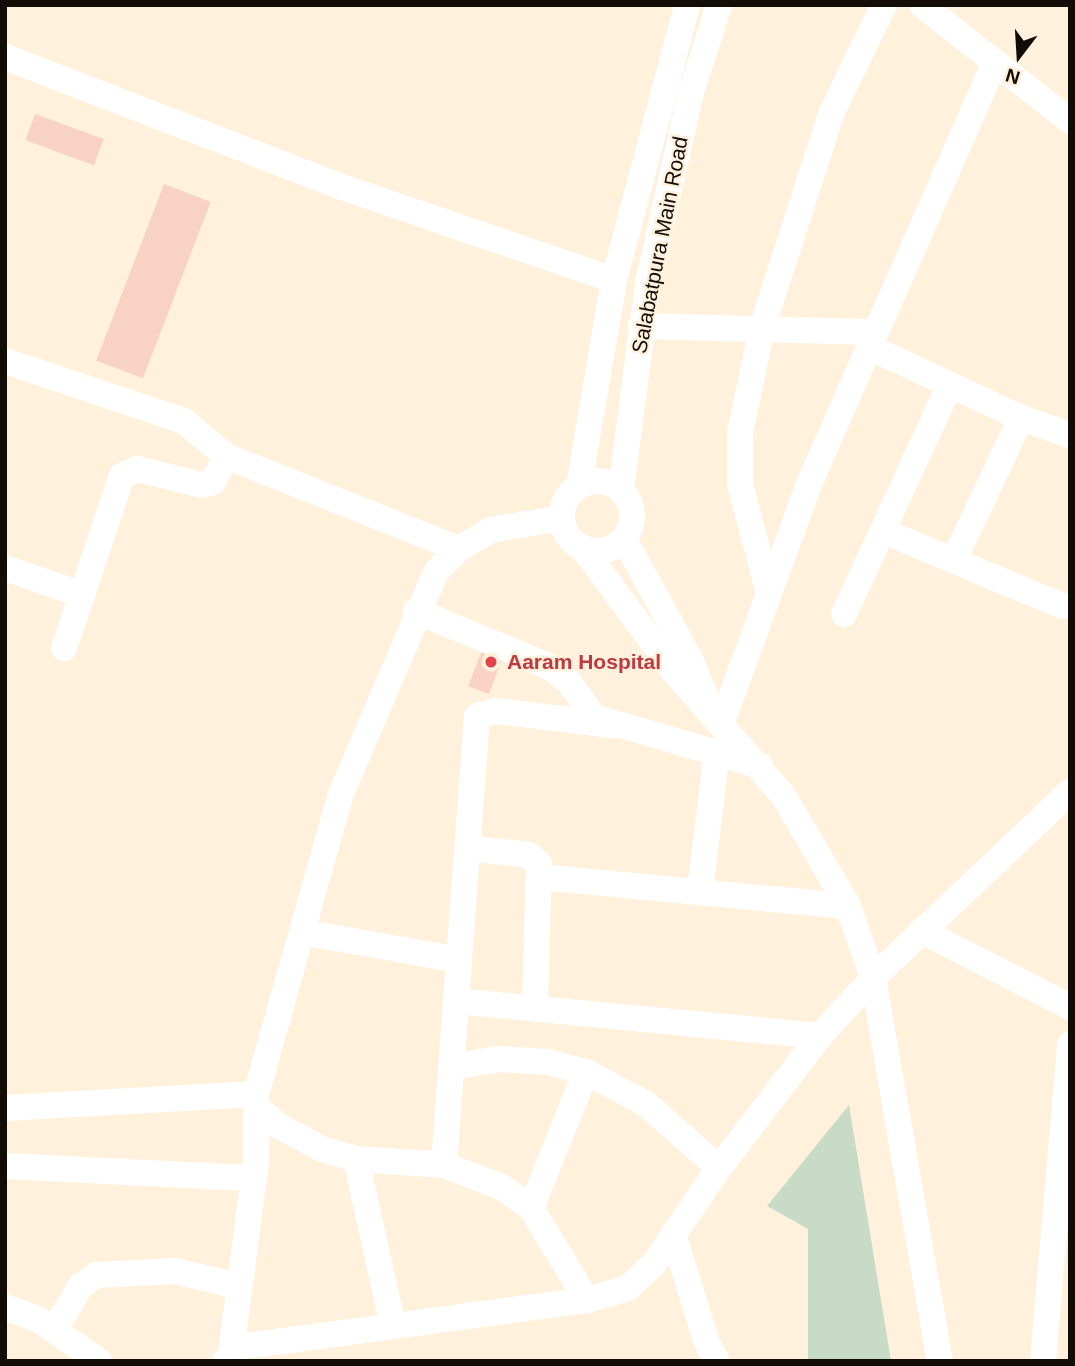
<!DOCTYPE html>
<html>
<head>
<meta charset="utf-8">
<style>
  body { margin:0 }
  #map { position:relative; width:1075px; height:1366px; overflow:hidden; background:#fff1dc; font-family:Arial,sans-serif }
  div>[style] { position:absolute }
  .green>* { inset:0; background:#c8dbc7 }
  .building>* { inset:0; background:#f8d2c3; transform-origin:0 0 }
  .minor>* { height:26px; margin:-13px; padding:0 13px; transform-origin:13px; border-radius:13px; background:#fff }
  .minor>.ring { margin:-13px; padding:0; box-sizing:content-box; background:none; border:26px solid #fff; border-radius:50% }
  .dots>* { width:19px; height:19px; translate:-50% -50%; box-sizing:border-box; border:4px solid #fff1dc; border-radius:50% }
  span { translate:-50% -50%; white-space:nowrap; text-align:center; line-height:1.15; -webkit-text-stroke:5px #fff1dc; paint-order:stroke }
  .street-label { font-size:21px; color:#110c06 }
  .health-label { font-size:21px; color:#be3a42; font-weight:700 }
  .left { translate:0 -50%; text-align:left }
  .frame { position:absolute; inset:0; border:7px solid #110c06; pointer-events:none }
  .north { position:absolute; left:984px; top:21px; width:70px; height:70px; -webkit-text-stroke:5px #fff1dc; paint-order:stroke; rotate:197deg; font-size:19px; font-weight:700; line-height:28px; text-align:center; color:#110c06 }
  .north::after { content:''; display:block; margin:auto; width:24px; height:32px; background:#110c06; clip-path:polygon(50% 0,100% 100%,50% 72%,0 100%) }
</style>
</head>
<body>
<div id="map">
  <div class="green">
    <div style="clip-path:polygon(849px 1105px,891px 1361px,808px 1361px,808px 1229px,767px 1206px)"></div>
  </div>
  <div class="building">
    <div style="left:35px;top:114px;width:73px;height:28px;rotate:20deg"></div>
    <div style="left:164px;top:184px;width:50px;height:189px;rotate:21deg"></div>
    <div style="left:484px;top:645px;width:22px;height:44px;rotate:21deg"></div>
  </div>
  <div class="minor">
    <div style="left:922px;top:5px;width:188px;rotate:38.1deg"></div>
    <div style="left:5px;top:57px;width:361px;rotate:21.1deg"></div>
    <div style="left:342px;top:187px;width:287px;rotate:18.9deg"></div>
    <div style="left:641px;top:326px;width:234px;rotate:1.5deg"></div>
    <div style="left:869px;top:347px;width:168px;rotate:25deg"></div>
    <div style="left:1021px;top:418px;width:52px;rotate:19.1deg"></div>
    <div style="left:5px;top:361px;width:189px;rotate:18.5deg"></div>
    <div style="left:184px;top:421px;width:55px;rotate:39.8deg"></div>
    <div style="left:226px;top:456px;width:251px;rotate:21.8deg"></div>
    <div class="ring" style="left:562px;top:481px;width:44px;height:44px"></div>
    <div style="left:579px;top:485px;width:208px;rotate:-80.3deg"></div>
    <div style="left:614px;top:280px;width:285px;rotate:-75.1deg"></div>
    <div style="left:621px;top:489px;width:208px;rotate:-82.5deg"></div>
    <div style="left:648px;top:283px;width:192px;rotate:-77.3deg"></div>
    <div style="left:690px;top:96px;width:96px;rotate:-72.3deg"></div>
    <div style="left:883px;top:531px;width:194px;rotate:22.7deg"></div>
    <div style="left:624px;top:539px;width:137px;rotate:61.2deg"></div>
    <div style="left:690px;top:659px;width:42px;rotate:67.7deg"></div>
    <div style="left:583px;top:548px;width:155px;rotate:53.6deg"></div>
    <div style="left:675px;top:673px;width:163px;rotate:48.5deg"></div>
    <div style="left:783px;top:795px;width:129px;rotate:59.6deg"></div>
    <div style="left:848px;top:906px;width:76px;rotate:70.9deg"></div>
    <div style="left:873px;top:978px;width:389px;rotate:80.1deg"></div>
    <div style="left:954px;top:560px;width:157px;rotate:-64.7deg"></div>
    <div style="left:5px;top:568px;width:82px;rotate:19.3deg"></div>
    <div style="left:768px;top:590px;width:110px;rotate:-104.8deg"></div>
    <div style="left:740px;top:484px;width:51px;rotate:-90deg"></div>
    <div style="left:740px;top:433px;width:107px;rotate:-78.2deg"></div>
    <div style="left:762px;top:328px;width:225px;rotate:-72.1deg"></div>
    <div style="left:831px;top:114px;width:121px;rotate:-64.1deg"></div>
    <div style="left:416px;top:611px;width:141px;rotate:22.6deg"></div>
    <div style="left:546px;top:665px;width:29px;rotate:36deg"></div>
    <div style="left:569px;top:682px;width:43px;rotate:54.5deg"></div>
    <div style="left:594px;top:717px;width:173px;rotate:16.4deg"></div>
    <div style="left:844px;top:614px;width:252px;rotate:-65.2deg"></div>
    <div style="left:64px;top:648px;width:182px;rotate:-71.4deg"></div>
    <div style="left:122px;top:476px;width:17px;rotate:-25deg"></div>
    <div style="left:137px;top:469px;width:67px;rotate:13.8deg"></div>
    <div style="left:202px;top:485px;width:11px;rotate:-15deg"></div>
    <div style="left:213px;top:482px;width:29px;rotate:-63deg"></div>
    <div style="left:722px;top:722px;width:253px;rotate:-69.9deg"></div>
    <div style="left:809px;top:484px;width:461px;rotate:-66.2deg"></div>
    <div style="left:467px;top:848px;width:62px;rotate:6.4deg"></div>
    <div style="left:529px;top:855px;width:13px;rotate:42deg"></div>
    <div style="left:539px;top:864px;width:145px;rotate:91.6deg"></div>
    <div style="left:539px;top:877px;width:310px;rotate:5.4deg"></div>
    <div style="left:700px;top:890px;width:139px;rotate:-83deg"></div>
    <div style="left:922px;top:931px;width:166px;rotate:27.2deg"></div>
    <div style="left:302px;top:932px;width:159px;rotate:10.1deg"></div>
    <div style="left:456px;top:1001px;width:366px;rotate:5.5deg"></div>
    <div style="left:453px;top:1067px;width:47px;rotate:-9.9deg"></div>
    <div style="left:499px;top:1059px;width:49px;rotate:3.5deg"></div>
    <div style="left:548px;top:1062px;width:39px;rotate:15deg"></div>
    <div style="left:586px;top:1072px;width:67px;rotate:27.7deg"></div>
    <div style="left:645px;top:1103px;width:98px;rotate:41.3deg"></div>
    <div style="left:256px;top:1106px;width:28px;rotate:42deg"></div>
    <div style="left:277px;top:1125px;width:51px;rotate:28.1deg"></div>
    <div style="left:322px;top:1149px;width:35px;rotate:16deg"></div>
    <div style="left:356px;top:1159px;width:88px;rotate:3.9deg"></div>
    <div style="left:444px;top:1165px;width:62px;rotate:20.8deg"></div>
    <div style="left:502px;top:1187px;width:36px;rotate:36deg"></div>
    <div style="left:531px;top:1208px;width:108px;rotate:58.7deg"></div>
    <div style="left:5px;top:1108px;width:251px;rotate:-3.2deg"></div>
    <div style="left:356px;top:1159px;width:171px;rotate:77.5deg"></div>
    <div style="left:444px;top:1165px;width:450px;rotate:-85.8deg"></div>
    <div style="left:477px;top:716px;width:20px;rotate:-15deg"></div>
    <div style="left:496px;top:711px;width:117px;rotate:6.9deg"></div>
    <div style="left:5px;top:1166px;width:249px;rotate:2.8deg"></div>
    <div style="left:531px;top:1208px;width:147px;rotate:-68deg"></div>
    <div style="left:673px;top:1234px;width:114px;rotate:72.7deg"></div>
    <div style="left:707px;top:1343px;width:21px;rotate:61deg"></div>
    <div style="left:5px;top:1307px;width:33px;rotate:20deg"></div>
    <div style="left:36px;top:1318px;width:76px;rotate:34.3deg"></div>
    <div style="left:54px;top:1330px;width:52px;rotate:-58.5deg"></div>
    <div style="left:81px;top:1286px;width:19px;rotate:-36deg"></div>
    <div style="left:96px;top:1275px;width:79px;rotate:-2.9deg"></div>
    <div style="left:175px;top:1271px;width:65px;rotate:13.4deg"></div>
    <div style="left:231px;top:1352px;width:192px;rotate:-82.5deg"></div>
    <div style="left:256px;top:1162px;width:68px;rotate:-90deg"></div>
    <div style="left:256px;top:1094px;width:312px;rotate:-74.2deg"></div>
    <div style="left:341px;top:794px;width:241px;rotate:-66.8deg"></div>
    <div style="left:436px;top:572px;width:33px;rotate:-45deg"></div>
    <div style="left:459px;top:549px;width:37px;rotate:-31deg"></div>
    <div style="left:491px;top:530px;width:72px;rotate:-9.6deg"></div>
    <div style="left:225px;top:1361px;width:20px;rotate:-45deg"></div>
    <div style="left:239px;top:1347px;width:351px;rotate:-7.7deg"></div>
    <div style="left:587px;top:1300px;width:43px;rotate:-16.3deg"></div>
    <div style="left:628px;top:1288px;width:34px;rotate:-43deg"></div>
    <div style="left:653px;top:1265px;width:117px;rotate:-55.8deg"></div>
    <div style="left:719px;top:1168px;width:166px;rotate:-52.6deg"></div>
    <div style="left:820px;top:1036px;width:79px;rotate:-47.6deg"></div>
    <div style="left:873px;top:978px;width:271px;rotate:-43.4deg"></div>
    <div style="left:1043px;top:1361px;width:318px;rotate:-85.1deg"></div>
  </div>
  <div class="dots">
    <div style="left:491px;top:662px;background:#e0444e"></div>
  </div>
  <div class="street-label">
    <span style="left:660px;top:245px;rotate:-79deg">Salabatpura Main Road</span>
  </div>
  <div class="health-label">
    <span class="left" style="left:507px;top:662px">Aaram Hospital</span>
  </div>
  <div class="frame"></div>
  <div class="north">N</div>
</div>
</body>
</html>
